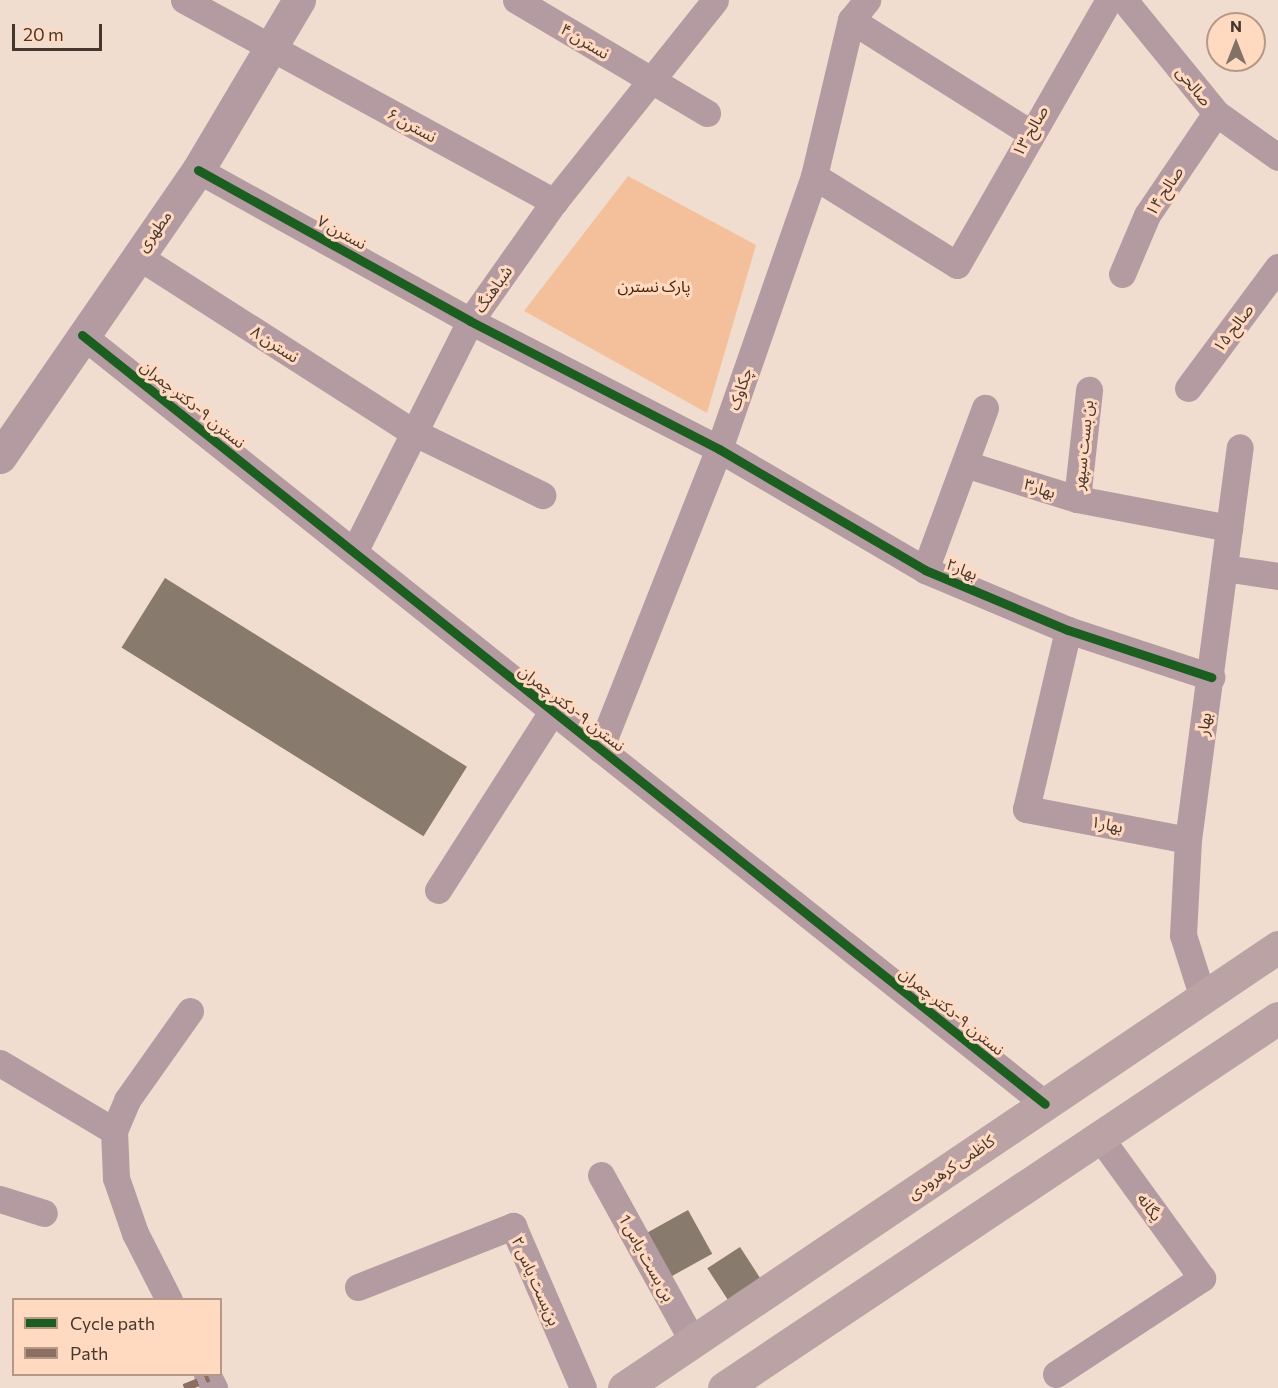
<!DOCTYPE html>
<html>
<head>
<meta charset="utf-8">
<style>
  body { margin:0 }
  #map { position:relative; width:1278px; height:1388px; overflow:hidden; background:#f1ddcf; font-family:Commissioner,"Noto Sans Arabic",sans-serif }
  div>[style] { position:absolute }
  .green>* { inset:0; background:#f4c09b }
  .building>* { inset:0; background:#887a6c; transform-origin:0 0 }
  .minor>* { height:27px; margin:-13.5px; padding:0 13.5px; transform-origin:13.5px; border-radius:13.5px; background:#b49ba1 }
  .tertiary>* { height:33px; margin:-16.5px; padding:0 16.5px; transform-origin:16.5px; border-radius:16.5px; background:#b49ba1 }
  .secondary>* { height:33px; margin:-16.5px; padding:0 16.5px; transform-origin:16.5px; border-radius:16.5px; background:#bba2a4 }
  .quiet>* { height:8px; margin-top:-4px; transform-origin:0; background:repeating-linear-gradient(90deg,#8d6e63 0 15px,transparent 0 23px) }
  .cycleway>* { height:9px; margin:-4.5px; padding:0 4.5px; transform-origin:4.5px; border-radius:4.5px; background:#1b5e20 }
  span { translate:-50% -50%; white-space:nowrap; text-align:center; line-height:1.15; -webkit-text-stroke:6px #ffdac1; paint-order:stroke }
  .street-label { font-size:16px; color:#46372e }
  .park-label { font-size:16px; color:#472100 }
  .legend { position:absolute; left:12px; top:1298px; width:210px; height:78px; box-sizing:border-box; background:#ffdac1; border:2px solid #b59986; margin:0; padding:8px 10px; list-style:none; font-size:18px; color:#46372e }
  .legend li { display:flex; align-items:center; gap:12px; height:30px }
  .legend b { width:30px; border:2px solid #b59986 }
  .north { position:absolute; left:1206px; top:12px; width:60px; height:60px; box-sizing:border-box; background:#ffdac1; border:2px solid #b59986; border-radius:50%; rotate:0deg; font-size:16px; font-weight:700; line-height:24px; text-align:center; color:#46372e }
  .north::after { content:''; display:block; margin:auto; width:21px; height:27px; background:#827166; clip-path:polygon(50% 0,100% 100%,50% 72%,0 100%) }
  .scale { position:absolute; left:12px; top:24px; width:90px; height:27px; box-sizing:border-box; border:3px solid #46372e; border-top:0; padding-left:8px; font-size:18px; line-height:21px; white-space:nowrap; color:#46372e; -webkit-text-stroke:4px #ffdac1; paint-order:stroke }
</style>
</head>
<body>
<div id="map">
  <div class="green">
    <div style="clip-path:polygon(628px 176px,756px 245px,707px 413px,524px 311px)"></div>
  </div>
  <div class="building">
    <div style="left:165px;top:578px;width:356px;height:82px;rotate:32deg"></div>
    <div style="left:688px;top:1210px;width:50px;height:51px;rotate:61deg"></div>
    <div style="left:740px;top:1247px;width:46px;height:39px;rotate:57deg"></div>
  </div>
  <div class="minor">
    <div style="left:184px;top:0;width:422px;rotate:28.6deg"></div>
    <div style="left:516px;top:0;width:222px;rotate:30.6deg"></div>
    <div style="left:1124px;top:0;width:146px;rotate:50.8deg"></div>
    <div style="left:1216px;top:113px;width:76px;rotate:35.4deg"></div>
    <div style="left:851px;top:20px;width:210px;rotate:32.2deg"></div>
    <div style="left:198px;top:170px;width:311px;rotate:29deg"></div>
    <div style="left:470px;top:321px;width:280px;rotate:27.2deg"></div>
    <div style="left:719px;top:449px;width:239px;rotate:30.4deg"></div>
    <div style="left:925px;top:570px;width:155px;rotate:22.8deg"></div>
    <div style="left:1068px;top:630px;width:151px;rotate:18.2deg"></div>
    <div style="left:814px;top:176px;width:168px;rotate:31.9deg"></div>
    <div style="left:957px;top:265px;width:305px;rotate:-60.2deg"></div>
    <div style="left:136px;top:255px;width:329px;rotate:32.6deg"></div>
    <div style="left:413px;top:432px;width:144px;rotate:26deg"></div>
    <div style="left:1122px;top:274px;width:64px;rotate:-67deg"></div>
    <div style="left:1147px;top:215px;width:123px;rotate:-55.9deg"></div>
    <div style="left:82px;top:335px;width:1232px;rotate:38.61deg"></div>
    <div style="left:1188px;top:388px;width:151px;rotate:-53.4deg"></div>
    <div style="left:965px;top:464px;width:117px;rotate:17.4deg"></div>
    <div style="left:1077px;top:499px;width:155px;rotate:10.8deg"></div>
    <div style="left:1077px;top:499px;width:110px;rotate:-83.7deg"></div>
    <div style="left:354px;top:552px;width:258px;rotate:-63.3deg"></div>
    <div style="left:470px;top:321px;width:146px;rotate:-54.8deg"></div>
    <div style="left:554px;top:202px;width:258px;rotate:-51.4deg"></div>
    <div style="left:1224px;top:568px;width:55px;rotate:8.4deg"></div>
    <div style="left:925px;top:570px;width:173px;rotate:-69.7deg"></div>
    <div style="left:1068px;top:630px;width:184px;rotate:103.2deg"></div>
    <div style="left:1026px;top:809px;width:165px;rotate:10.8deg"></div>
    <div style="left:600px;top:749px;width:323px;rotate:-68.4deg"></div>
    <div style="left:719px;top:449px;width:289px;rotate:-70.8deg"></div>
    <div style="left:814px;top:176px;width:160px;rotate:-76.7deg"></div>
    <div style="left:851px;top:20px;width:26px;rotate:-51deg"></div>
    <div style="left:438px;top:890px;width:211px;rotate:-57.4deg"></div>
    <div style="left:1203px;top:998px;width:66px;rotate:-107.6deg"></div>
    <div style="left:1183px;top:935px;width:95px;rotate:-87deg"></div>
    <div style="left:1188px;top:840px;width:396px;rotate:-82.5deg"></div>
    <div style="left:0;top:1063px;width:133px;rotate:30.8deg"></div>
    <div style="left:601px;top:1175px;width:191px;rotate:61.1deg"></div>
    <div style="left:0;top:1199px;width:46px;rotate:17.7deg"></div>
    <div style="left:358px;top:1287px;width:167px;rotate:-21.5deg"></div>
    <div style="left:513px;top:1226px;width:176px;rotate:66.6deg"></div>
    <div style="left:169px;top:1300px;width:75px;rotate:-116.9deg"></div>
    <div style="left:135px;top:1233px;width:58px;rotate:-109.1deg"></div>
    <div style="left:116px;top:1178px;width:47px;rotate:-92.4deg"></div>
    <div style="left:114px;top:1131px;width:34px;rotate:-67deg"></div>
    <div style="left:127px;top:1100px;width:109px;rotate:-54.7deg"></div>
    <div style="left:207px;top:1374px;width:16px;rotate:63deg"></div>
    <div style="left:1056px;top:1374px;width:175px;rotate:-33.3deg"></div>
    <div style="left:1202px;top:1278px;width:177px;rotate:-126deg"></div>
  </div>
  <div class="tertiary">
    <div style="left:0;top:457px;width:349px;rotate:-55.4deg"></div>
    <div style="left:198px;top:170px;width:198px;rotate:-59.3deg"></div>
  </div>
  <div class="secondary">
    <div style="left:624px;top:1388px;width:789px;rotate:-33.99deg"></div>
    <div style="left:724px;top:1388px;width:666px;rotate:-33.74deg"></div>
  </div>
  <div class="quiet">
    <div style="left:184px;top:1388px;width:27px;rotate:-22deg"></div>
  </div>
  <div class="cycleway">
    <div style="left:198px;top:170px;width:311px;rotate:29deg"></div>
    <div style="left:470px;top:321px;width:280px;rotate:27.2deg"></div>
    <div style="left:719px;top:449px;width:239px;rotate:30.4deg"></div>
    <div style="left:925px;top:570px;width:155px;rotate:22.8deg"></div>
    <div style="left:1068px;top:630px;width:151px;rotate:18.2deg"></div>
    <div style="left:82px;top:335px;width:1232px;rotate:38.61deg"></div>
  </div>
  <div class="street-label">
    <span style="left:585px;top:41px;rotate:31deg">نسترن ۴</span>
    <span style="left:1194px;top:86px;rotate:51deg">صالحی</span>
    <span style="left:412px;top:125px;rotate:29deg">نسترن ۶</span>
    <span style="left:1030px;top:131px;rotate:-60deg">صالح ۱۳</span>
    <span style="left:1164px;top:191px;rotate:-57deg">صالح ۱۴</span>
    <span style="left:154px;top:231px;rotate:-54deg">مطهری</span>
    <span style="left:342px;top:232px;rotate:29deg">نسترن ۷</span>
    <span style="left:493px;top:289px;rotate:-55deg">شباهنگ</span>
    <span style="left:1233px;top:328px;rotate:-53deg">صالح ۱۵</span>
    <span style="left:275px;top:344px;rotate:33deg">نسترن ۸</span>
    <span style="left:740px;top:389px;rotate:-71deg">چکاوک</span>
    <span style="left:193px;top:404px;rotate:39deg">نسترن ۹-دکتر چمران</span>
    <span style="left:1083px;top:445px;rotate:-84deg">بن بست سپهر</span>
    <span style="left:1040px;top:488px;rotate:18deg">بهار۳</span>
    <span style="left:962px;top:569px;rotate:22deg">بهار۲</span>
    <span style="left:572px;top:708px;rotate:38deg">نسترن ۹-دکتر چمران</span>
    <span style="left:1204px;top:724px;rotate:-82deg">بهار</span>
    <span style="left:1107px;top:824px;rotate:11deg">بهار۱</span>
    <span style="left:952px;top:1011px;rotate:39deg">نسترن ۹-دکتر چمران</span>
    <span style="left:951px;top:1167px;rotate:-34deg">کاظمی کرهرودی</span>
    <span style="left:1150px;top:1207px;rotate:54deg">یگانه</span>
    <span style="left:647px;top:1258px;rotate:61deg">بن بست یاس 1</span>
    <span style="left:536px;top:1281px;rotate:66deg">بن‌بست یاس ۲</span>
  </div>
  <div class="park-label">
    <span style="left:654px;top:286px">پارک نسترن</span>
  </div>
  <ul class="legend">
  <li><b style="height:8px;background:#1b5e20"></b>Cycle path</li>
  <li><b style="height:8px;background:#8d6e63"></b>Path</li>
  </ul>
  <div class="north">N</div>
  <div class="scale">20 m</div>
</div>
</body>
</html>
